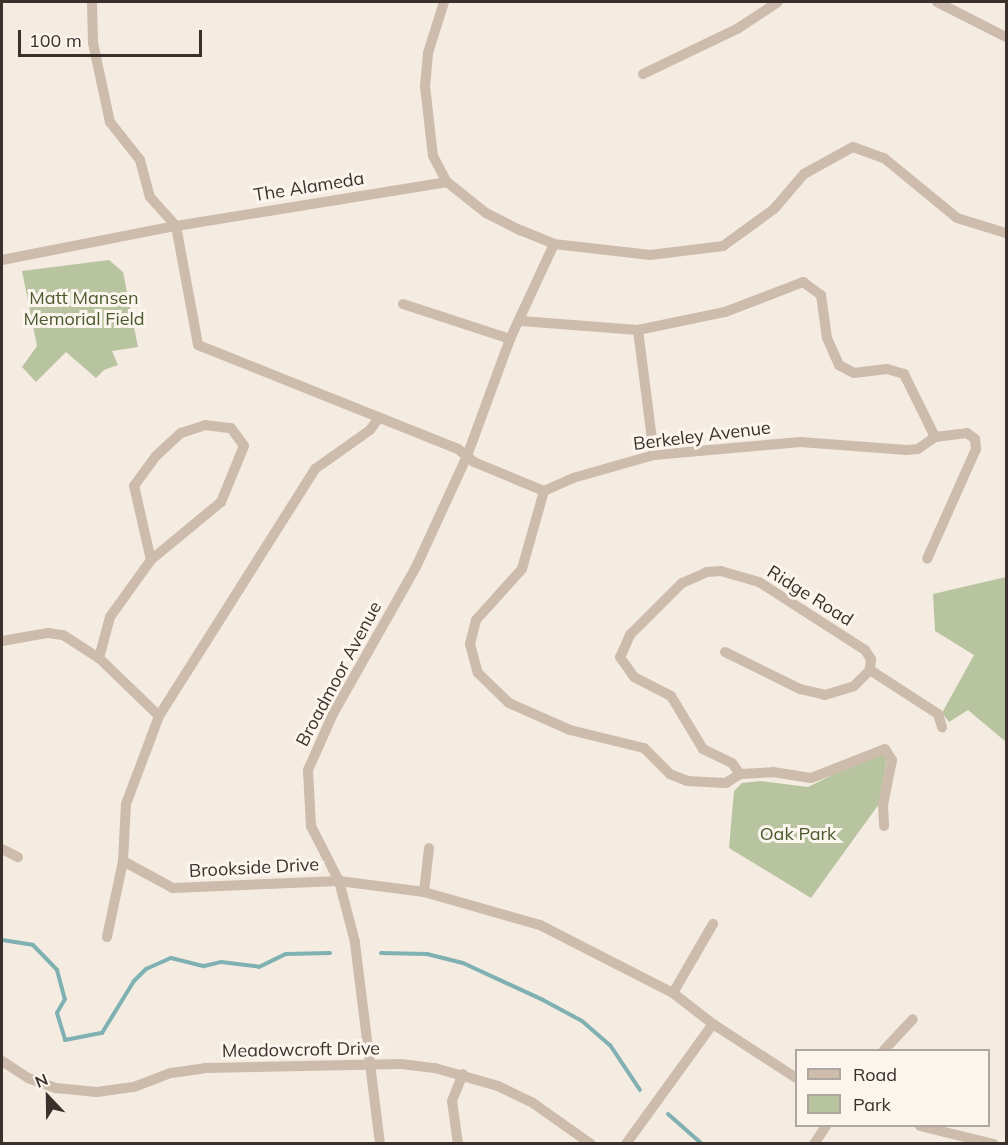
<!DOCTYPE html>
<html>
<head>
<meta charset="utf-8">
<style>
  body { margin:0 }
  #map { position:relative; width:1008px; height:1145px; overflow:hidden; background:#f4ebe1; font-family:Mulish,sans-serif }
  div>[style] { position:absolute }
  .green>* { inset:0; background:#b8c4a0 }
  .stream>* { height:4px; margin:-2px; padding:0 2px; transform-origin:2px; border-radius:2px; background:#7fb0b2 }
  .street>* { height:10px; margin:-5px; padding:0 5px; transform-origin:5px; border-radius:5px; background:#cdbbac }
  span { translate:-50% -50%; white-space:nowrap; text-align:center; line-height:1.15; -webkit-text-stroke:6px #fbf5ee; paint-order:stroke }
  .street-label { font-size:18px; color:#3b302b }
  .park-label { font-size:18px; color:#4a5a2e }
  .frame { position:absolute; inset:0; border:3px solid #3b302b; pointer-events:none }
  .legend { position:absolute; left:795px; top:1049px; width:195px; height:78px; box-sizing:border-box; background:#fbf5ee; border:2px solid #aea6a0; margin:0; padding:8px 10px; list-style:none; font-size:18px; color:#3b302b }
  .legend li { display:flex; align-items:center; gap:12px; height:30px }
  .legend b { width:30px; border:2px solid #aea6a0 }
  .north { position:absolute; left:18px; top:1067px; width:60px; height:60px; -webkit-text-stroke:4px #fbf5ee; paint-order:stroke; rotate:338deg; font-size:16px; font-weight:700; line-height:24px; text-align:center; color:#3b302b }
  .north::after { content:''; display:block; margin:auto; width:21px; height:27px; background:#3b302b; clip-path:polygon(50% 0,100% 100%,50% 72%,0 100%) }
  .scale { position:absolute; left:18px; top:30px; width:184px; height:27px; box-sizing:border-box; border:3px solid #3b302b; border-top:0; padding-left:8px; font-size:18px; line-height:21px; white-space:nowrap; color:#3b302b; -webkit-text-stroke:4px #fbf5ee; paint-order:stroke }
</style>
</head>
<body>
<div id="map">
  <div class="green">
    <div style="clip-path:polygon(109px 260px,123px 272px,138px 347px,112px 351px,118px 365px,104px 370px,96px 378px,66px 352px,36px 382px,22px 367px,37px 346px,22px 271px)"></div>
    <div style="clip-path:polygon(1006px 577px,1006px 742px,968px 710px,949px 722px,942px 713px,974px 655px,935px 631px,933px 594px)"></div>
    <div style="clip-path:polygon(885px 749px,887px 758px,879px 804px,811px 898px,729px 848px,734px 791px,742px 783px,761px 781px,808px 787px)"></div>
  </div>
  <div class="stream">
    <div style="left:2px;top:940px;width:31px;rotate:9deg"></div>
    <div style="left:33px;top:945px;width:35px;rotate:46deg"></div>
    <div style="left:57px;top:970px;width:30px;rotate:75deg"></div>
    <div style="left:65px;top:999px;width:16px;rotate:120deg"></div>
    <div style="left:57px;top:1013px;width:28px;rotate:73deg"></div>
    <div style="left:65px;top:1040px;width:38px;rotate:-11deg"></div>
    <div style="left:102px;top:1033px;width:61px;rotate:-58.4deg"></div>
    <div style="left:134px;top:981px;width:17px;rotate:-45deg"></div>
    <div style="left:146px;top:969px;width:27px;rotate:-24deg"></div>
    <div style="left:171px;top:958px;width:34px;rotate:14deg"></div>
    <div style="left:204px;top:966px;width:17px;rotate:-13deg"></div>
    <div style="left:221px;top:962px;width:38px;rotate:7deg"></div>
    <div style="left:259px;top:967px;width:30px;rotate:-26deg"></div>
    <div style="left:286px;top:954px;width:44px;rotate:-1.3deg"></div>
    <div style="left:381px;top:953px;width:46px;rotate:1.2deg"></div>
    <div style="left:427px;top:954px;width:37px;rotate:14deg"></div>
    <div style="left:463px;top:963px;width:88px;rotate:24.8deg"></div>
    <div style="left:543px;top:1000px;width:44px;rotate:28.3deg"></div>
    <div style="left:582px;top:1021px;width:37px;rotate:41deg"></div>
    <div style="left:610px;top:1045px;width:54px;rotate:56.3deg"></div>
    <div style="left:668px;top:1114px;width:45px;rotate:41.4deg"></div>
  </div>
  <div class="street">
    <div style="left:92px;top:2px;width:41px;rotate:88.6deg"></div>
    <div style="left:93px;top:43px;width:81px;rotate:77.9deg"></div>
    <div style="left:110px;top:122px;width:48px;rotate:51.7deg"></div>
    <div style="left:140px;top:160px;width:38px;rotate:75deg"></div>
    <div style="left:150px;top:197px;width:39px;rotate:48deg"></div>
    <div style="left:176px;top:226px;width:121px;rotate:79.5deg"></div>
    <div style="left:198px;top:345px;width:280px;rotate:21.8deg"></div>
    <div style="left:458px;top:449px;width:21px;rotate:39deg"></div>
    <div style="left:474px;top:462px;width:76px;rotate:22.5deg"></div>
    <div style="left:544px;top:491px;width:32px;rotate:-24deg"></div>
    <div style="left:573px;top:478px;width:84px;rotate:-15.9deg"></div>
    <div style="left:654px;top:455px;width:147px;rotate:-5.1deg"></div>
    <div style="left:800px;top:442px;width:107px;rotate:4.3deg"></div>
    <div style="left:907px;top:450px;width:11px;rotate:-5deg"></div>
    <div style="left:918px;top:449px;width:21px;rotate:-35deg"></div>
    <div style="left:935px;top:437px;width:32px;rotate:-7deg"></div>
    <div style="left:967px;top:433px;width:10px;rotate:37deg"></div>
    <div style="left:975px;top:439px;width:10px;rotate:84deg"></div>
    <div style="left:976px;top:449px;width:120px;rotate:114deg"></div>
    <div style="left:444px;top:2px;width:53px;rotate:107.4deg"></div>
    <div style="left:428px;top:53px;width:33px;rotate:95deg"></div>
    <div style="left:425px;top:86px;width:70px;rotate:83.5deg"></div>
    <div style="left:433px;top:156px;width:30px;rotate:62deg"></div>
    <div style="left:447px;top:182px;width:50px;rotate:38.5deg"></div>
    <div style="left:486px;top:213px;width:38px;rotate:27deg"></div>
    <div style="left:520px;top:230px;width:37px;rotate:22deg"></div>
    <div style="left:554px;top:244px;width:97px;rotate:6.5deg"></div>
    <div style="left:650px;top:255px;width:74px;rotate:-7deg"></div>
    <div style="left:723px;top:246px;width:63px;rotate:-36deg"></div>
    <div style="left:774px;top:209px;width:46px;rotate:-49.4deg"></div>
    <div style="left:804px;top:174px;width:56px;rotate:-28.9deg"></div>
    <div style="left:853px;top:147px;width:33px;rotate:20deg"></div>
    <div style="left:884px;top:158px;width:94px;rotate:39.4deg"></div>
    <div style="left:957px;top:218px;width:51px;rotate:17deg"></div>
    <div style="left:937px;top:2px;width:77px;rotate:26.9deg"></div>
    <div style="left:643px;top:74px;width:104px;rotate:-25.6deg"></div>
    <div style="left:737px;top:29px;width:49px;rotate:-33.4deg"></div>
    <div style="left:2px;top:260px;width:177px;rotate:-11.1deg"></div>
    <div style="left:176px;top:226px;width:275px;rotate:-9.2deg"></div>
    <div style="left:403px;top:304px;width:113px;rotate:18.1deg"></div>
    <div style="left:521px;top:321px;width:117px;rotate:4.4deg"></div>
    <div style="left:638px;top:330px;width:89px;rotate:-11.7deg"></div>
    <div style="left:725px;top:312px;width:84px;rotate:-21deg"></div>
    <div style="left:803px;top:282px;width:22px;rotate:36deg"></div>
    <div style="left:821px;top:295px;width:43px;rotate:82.1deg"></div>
    <div style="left:827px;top:338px;width:30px;rotate:66deg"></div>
    <div style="left:839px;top:365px;width:17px;rotate:28deg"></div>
    <div style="left:854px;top:373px;width:33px;rotate:-7deg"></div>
    <div style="left:887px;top:369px;width:18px;rotate:16deg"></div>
    <div style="left:904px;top:374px;width:70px;rotate:63.8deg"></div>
    <div style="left:638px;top:330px;width:126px;rotate:82.7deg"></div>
    <div style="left:205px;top:425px;width:26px;rotate:7deg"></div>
    <div style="left:231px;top:428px;width:22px;rotate:54deg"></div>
    <div style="left:244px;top:446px;width:61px;rotate:112.3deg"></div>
    <div style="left:221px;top:502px;width:91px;rotate:140.4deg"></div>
    <div style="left:151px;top:560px;width:76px;rotate:-102.9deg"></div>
    <div style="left:134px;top:486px;width:37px;rotate:-54deg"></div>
    <div style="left:156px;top:456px;width:34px;rotate:-43deg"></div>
    <div style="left:181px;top:433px;width:25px;rotate:-18deg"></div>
    <div style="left:544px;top:491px;width:81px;rotate:105.8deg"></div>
    <div style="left:522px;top:569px;width:69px;rotate:132deg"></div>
    <div style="left:476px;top:620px;width:25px;rotate:104deg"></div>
    <div style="left:470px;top:644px;width:30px;rotate:75deg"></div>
    <div style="left:478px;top:673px;width:43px;rotate:44.1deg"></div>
    <div style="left:509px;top:703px;width:67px;rotate:23.9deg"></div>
    <div style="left:570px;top:730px;width:76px;rotate:13.7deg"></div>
    <div style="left:644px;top:748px;width:37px;rotate:45deg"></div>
    <div style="left:670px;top:774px;width:18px;rotate:22deg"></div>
    <div style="left:687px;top:781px;width:39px;rotate:3deg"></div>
    <div style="left:726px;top:783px;width:17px;rotate:-33deg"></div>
    <div style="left:2px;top:641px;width:47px;rotate:-9.9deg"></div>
    <div style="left:48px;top:633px;width:15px;rotate:8deg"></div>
    <div style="left:63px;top:635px;width:43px;rotate:32.6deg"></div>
    <div style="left:99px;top:658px;width:83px;rotate:44deg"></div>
    <div style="left:725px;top:652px;width:84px;rotate:26.3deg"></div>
    <div style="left:800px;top:689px;width:26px;rotate:13deg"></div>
    <div style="left:825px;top:695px;width:30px;rotate:-17deg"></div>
    <div style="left:854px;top:686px;width:23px;rotate:-45deg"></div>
    <div style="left:870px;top:670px;width:11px;rotate:-85deg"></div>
    <div style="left:871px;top:659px;width:11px;rotate:-124deg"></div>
    <div style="left:865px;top:650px;width:126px;rotate:-147.3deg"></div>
    <div style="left:759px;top:582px;width:40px;rotate:-164deg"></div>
    <div style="left:721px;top:571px;width:14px;rotate:176deg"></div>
    <div style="left:707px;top:572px;width:27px;rotate:156deg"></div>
    <div style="left:682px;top:583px;width:74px;rotate:135deg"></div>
    <div style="left:630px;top:635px;width:24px;rotate:114deg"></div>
    <div style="left:620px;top:657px;width:24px;rotate:55deg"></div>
    <div style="left:634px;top:677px;width:42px;rotate:27.2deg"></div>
    <div style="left:671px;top:696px;width:62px;rotate:58.9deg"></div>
    <div style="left:703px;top:749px;width:32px;rotate:26deg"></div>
    <div style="left:732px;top:763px;width:14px;rotate:54deg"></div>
    <div style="left:99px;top:658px;width:42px;rotate:-75deg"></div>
    <div style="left:110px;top:617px;width:70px;rotate:-54.3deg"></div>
    <div style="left:870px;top:670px;width:81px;rotate:32.9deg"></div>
    <div style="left:938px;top:714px;width:14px;rotate:73deg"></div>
    <div style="left:740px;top:774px;width:33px;rotate:-3deg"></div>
    <div style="left:773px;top:772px;width:38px;rotate:9deg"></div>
    <div style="left:811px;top:778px;width:79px;rotate:-21.4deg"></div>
    <div style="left:885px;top:749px;width:13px;rotate:58deg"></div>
    <div style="left:892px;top:760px;width:46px;rotate:101.3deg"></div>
    <div style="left:883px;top:805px;width:21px;rotate:87deg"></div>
    <div style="left:2px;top:849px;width:18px;rotate:27deg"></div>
    <div style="left:123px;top:861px;width:57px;rotate:28.4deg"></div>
    <div style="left:173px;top:888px;width:166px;rotate:-2.4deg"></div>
    <div style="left:339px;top:881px;width:86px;rotate:7.4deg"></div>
    <div style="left:424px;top:892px;width:121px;rotate:15.9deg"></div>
    <div style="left:540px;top:925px;width:149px;rotate:27.1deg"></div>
    <div style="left:673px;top:993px;width:51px;rotate:37.8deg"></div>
    <div style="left:713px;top:1024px;width:99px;rotate:33deg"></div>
    <div style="left:424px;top:892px;width:44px;rotate:-83.5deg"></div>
    <div style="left:107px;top:937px;width:78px;rotate:-78.1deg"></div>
    <div style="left:123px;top:861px;width:57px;rotate:-87deg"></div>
    <div style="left:126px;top:804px;width:94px;rotate:-69.4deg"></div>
    <div style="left:159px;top:716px;width:292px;rotate:-57.7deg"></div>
    <div style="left:315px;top:469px;width:67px;rotate:-35.3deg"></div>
    <div style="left:370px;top:430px;width:14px;rotate:-54deg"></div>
    <div style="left:673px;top:993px;width:80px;rotate:-59.9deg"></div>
    <div style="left:884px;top:1050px;width:42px;rotate:-46.9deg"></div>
    <div style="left:2px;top:1061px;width:31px;rotate:33deg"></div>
    <div style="left:28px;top:1078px;width:30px;rotate:20deg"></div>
    <div style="left:56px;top:1088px;width:41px;rotate:5.6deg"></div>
    <div style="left:97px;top:1092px;width:37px;rotate:-8deg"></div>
    <div style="left:134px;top:1087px;width:40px;rotate:-21deg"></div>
    <div style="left:171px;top:1073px;width:34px;rotate:-8deg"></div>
    <div style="left:205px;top:1068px;width:196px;rotate:-1.2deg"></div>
    <div style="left:401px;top:1064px;width:34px;rotate:7deg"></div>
    <div style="left:435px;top:1068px;width:66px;rotate:15.9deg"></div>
    <div style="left:498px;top:1086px;width:39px;rotate:26deg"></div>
    <div style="left:533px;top:1103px;width:71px;rotate:35.3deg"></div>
    <div style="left:920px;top:1126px;width:76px;rotate:13.7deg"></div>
    <div style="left:380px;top:1144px;width:204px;rotate:-97.1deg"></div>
    <div style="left:355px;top:942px;width:63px;rotate:-104.7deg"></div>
    <div style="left:339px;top:881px;width:62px;rotate:-117deg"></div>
    <div style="left:311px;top:826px;width:56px;rotate:-93.1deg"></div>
    <div style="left:308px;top:770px;width:64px;rotate:-65.9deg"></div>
    <div style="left:334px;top:712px;width:167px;rotate:-60.5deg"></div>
    <div style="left:416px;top:567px;width:122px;rotate:-65.3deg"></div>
    <div style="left:467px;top:456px;width:125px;rotate:-69.8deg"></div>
    <div style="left:510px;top:339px;width:105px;rotate:-65.1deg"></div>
    <div style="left:458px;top:1144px;width:43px;rotate:-97.9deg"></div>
    <div style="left:452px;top:1101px;width:29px;rotate:-68deg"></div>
    <div style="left:626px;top:1144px;width:148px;rotate:-54.1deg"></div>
    <div style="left:814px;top:1144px;width:22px;rotate:-56deg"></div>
  </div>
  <div class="street-label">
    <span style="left:309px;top:187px;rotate:-9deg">The Alameda</span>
    <span style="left:702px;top:436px;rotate:-7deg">Berkeley Avenue</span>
    <span style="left:810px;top:596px;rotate:32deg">Ridge Road</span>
    <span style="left:339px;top:674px;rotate:-62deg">Broadmoor Avenue</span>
    <span style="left:254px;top:868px;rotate:-3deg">Brookside Drive</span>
    <span style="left:301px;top:1050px;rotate:-1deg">Meadowcroft Drive</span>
  </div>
  <div class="park-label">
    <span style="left:84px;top:309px">Matt Mansen<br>Memorial Field</span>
    <span style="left:798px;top:834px">Oak Park</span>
  </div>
  <div class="frame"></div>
  <ul class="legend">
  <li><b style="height:8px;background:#cdbbac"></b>Road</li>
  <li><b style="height:16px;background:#b8c4a0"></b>Park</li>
  </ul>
  <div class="north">N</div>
  <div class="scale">100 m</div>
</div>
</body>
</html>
